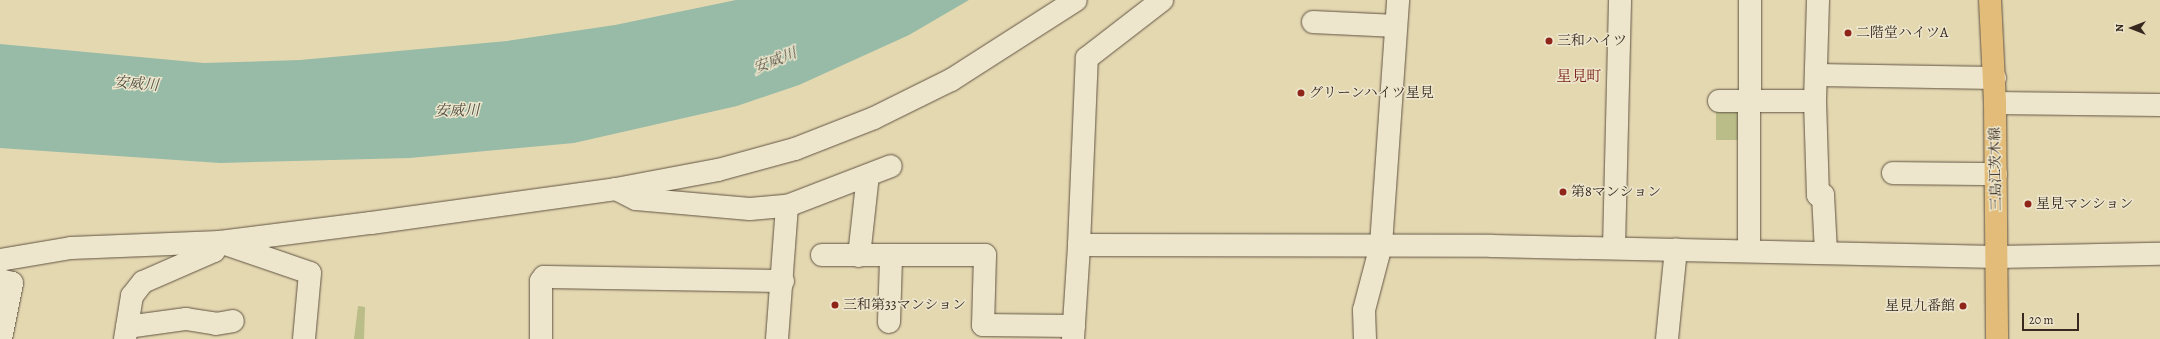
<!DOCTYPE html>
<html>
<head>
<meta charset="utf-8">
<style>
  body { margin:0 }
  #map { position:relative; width:2160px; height:339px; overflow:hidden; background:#e4d8b1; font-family:Alegreya,"Noto Serif JP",serif }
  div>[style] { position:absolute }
  .green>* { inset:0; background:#babd88 }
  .water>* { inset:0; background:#97bba7 }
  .roads { filter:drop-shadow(0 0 1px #625444) drop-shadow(0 0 1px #625444) }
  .minor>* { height:22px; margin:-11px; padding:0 11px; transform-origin:11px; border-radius:11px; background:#ede6cc }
  .major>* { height:22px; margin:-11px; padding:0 11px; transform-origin:11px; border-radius:11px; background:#e2bc78 }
  .dots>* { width:11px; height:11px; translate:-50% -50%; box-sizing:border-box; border:2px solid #ede6cc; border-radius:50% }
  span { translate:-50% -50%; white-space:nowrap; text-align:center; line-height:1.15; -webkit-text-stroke:3px #ede6cc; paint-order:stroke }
  .poi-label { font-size:14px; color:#372820 }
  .left { translate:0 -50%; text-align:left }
  .right { translate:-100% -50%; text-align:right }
  .street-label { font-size:14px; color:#372820 }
  .water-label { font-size:15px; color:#4f4d42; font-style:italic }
  .neighbourhood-label { font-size:15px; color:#7a1f14 }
  .north { position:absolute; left:2112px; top:8px; width:40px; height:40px; -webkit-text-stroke:3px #ede6cc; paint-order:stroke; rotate:270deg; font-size:11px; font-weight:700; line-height:16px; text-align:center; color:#372820 }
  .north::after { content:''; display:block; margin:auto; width:14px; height:18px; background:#372820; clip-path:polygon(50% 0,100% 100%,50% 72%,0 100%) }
  .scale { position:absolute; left:2022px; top:313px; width:57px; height:18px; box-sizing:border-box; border:2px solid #372820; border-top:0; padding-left:5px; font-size:12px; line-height:14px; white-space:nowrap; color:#372820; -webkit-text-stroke:3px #ede6cc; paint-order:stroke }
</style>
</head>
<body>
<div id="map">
  <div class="green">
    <div style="clip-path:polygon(1716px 104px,1742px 111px,1742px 140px,1716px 140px)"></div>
    <div style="clip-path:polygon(358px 306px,365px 307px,364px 339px,354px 339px)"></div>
  </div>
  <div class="water">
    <div style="clip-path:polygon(736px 0,969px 0,909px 35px,799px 85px,737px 106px,574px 143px,410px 158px,220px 163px,0 148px,0 44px,204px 63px,300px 60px,507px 41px,615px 25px)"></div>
  </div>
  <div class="roads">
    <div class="minor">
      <div style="left:1818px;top:0;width:101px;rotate:91.7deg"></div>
      <div style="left:1815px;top:101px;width:94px;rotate:88.2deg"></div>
      <div style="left:1818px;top:195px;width:5px"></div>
      <div style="left:1823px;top:195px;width:58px;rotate:87deg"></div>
      <div style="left:1313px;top:22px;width:83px;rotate:2.8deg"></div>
      <div style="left:1817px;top:75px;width:178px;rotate:1deg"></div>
      <div style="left:1719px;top:101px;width:96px"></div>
      <div style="left:1995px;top:103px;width:165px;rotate:0.7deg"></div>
      <div style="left:1893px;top:173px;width:103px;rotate:0.6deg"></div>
      <div style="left:616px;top:189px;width:22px;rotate:27deg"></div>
      <div style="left:636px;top:199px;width:114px;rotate:5deg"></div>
      <div style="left:750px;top:209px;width:37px;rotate:-5deg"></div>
      <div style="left:787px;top:206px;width:133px;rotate:94.3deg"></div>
      <div style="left:787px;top:206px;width:111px;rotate:-21deg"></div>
      <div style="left:1079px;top:245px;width:187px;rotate:-87.6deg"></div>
      <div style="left:1087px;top:58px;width:95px;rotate:-37.7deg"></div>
      <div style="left:1614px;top:247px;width:247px;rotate:-88.6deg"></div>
      <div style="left:1749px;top:251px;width:251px;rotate:-89.8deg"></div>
      <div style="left:822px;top:255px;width:163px"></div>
      <div style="left:985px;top:255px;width:70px;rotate:91.6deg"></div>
      <div style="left:983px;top:325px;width:91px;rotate:0.6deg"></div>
      <div style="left:859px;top:256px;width:81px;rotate:-83.7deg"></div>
      <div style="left:0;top:260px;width:72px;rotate:-9.6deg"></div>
      <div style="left:71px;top:248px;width:149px;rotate:-2.3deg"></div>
      <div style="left:220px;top:242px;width:152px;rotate:-7.2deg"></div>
      <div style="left:371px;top:223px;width:247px;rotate:-7.9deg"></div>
      <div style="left:616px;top:189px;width:104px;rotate:-10.6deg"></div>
      <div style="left:718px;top:170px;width:80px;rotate:-15.3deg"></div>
      <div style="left:795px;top:149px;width:85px;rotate:-21.4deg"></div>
      <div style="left:874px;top:118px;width:86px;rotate:-26.3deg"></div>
      <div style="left:951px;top:80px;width:148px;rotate:-32.6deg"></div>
      <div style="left:0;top:280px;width:12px;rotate:14deg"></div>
      <div style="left:12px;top:283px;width:57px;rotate:101.1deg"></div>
      <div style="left:889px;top:322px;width:65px;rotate:-88.2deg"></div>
      <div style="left:127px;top:327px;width:60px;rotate:-7.7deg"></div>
      <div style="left:186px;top:319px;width:30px;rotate:9deg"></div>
      <div style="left:216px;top:324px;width:17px;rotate:-10deg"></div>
      <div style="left:125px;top:339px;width:44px;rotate:-80.8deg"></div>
      <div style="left:132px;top:296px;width:18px;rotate:-52deg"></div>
      <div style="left:143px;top:282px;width:77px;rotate:-23.6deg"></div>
      <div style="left:214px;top:251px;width:11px;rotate:-56deg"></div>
      <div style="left:220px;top:242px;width:95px;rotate:19deg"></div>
      <div style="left:310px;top:273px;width:66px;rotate:95.2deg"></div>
      <div style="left:541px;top:339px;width:58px;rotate:-90deg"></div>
      <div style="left:541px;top:281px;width:5px;rotate:-53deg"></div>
      <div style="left:544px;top:277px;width:239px;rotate:1deg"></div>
      <div style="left:1073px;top:339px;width:94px;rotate:-86.3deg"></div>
      <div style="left:1079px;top:245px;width:413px;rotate:0.1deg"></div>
      <div style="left:1492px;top:246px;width:505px;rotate:1.25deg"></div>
      <div style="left:1997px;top:257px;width:163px;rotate:-1.1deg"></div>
      <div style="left:1365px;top:339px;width:29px;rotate:-92deg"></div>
      <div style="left:1364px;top:310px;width:67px;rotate:-75.3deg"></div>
      <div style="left:1381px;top:245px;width:246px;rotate:-86deg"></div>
      <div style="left:1667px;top:339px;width:90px;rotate:-84.3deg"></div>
    </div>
    <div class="major">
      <div style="left:1990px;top:0;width:103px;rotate:87.2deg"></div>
      <div style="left:1995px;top:103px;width:236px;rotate:89.5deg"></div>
    </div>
  </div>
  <div class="dots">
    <div style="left:1848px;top:33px;background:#8f2418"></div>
    <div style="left:1549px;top:41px;background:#8f2418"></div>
    <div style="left:1301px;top:93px;background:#8f2418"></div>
    <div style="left:1563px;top:192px;background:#8f2418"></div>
    <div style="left:2028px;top:204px;background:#8f2418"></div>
    <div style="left:835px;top:305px;background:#8f2418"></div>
    <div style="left:1963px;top:306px;background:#8f2418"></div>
  </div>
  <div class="poi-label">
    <span class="left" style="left:1856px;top:33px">二階堂ハイツA</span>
    <span class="left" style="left:1557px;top:41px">三和ハイツ</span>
    <span class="left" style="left:1309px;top:93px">グリーンハイツ星見</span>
    <span class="left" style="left:1571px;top:192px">第8マンション</span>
    <span class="left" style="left:2036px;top:204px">星見マンション</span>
    <span class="left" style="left:843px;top:305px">三和第33マンション</span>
    <span class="right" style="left:1955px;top:306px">星見九番館</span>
  </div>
  <div class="street-label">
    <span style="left:1996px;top:169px;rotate:-91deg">三島江茨木線</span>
  </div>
  <div class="water-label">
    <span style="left:775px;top:61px;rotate:-22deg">安威川</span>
    <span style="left:136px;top:84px;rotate:4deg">安威川</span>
    <span style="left:457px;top:111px;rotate:-1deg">安威川</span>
  </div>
  <div class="neighbourhood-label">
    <span style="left:1579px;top:77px">星見町</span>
  </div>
  <div class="north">N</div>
  <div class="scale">20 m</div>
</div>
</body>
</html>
